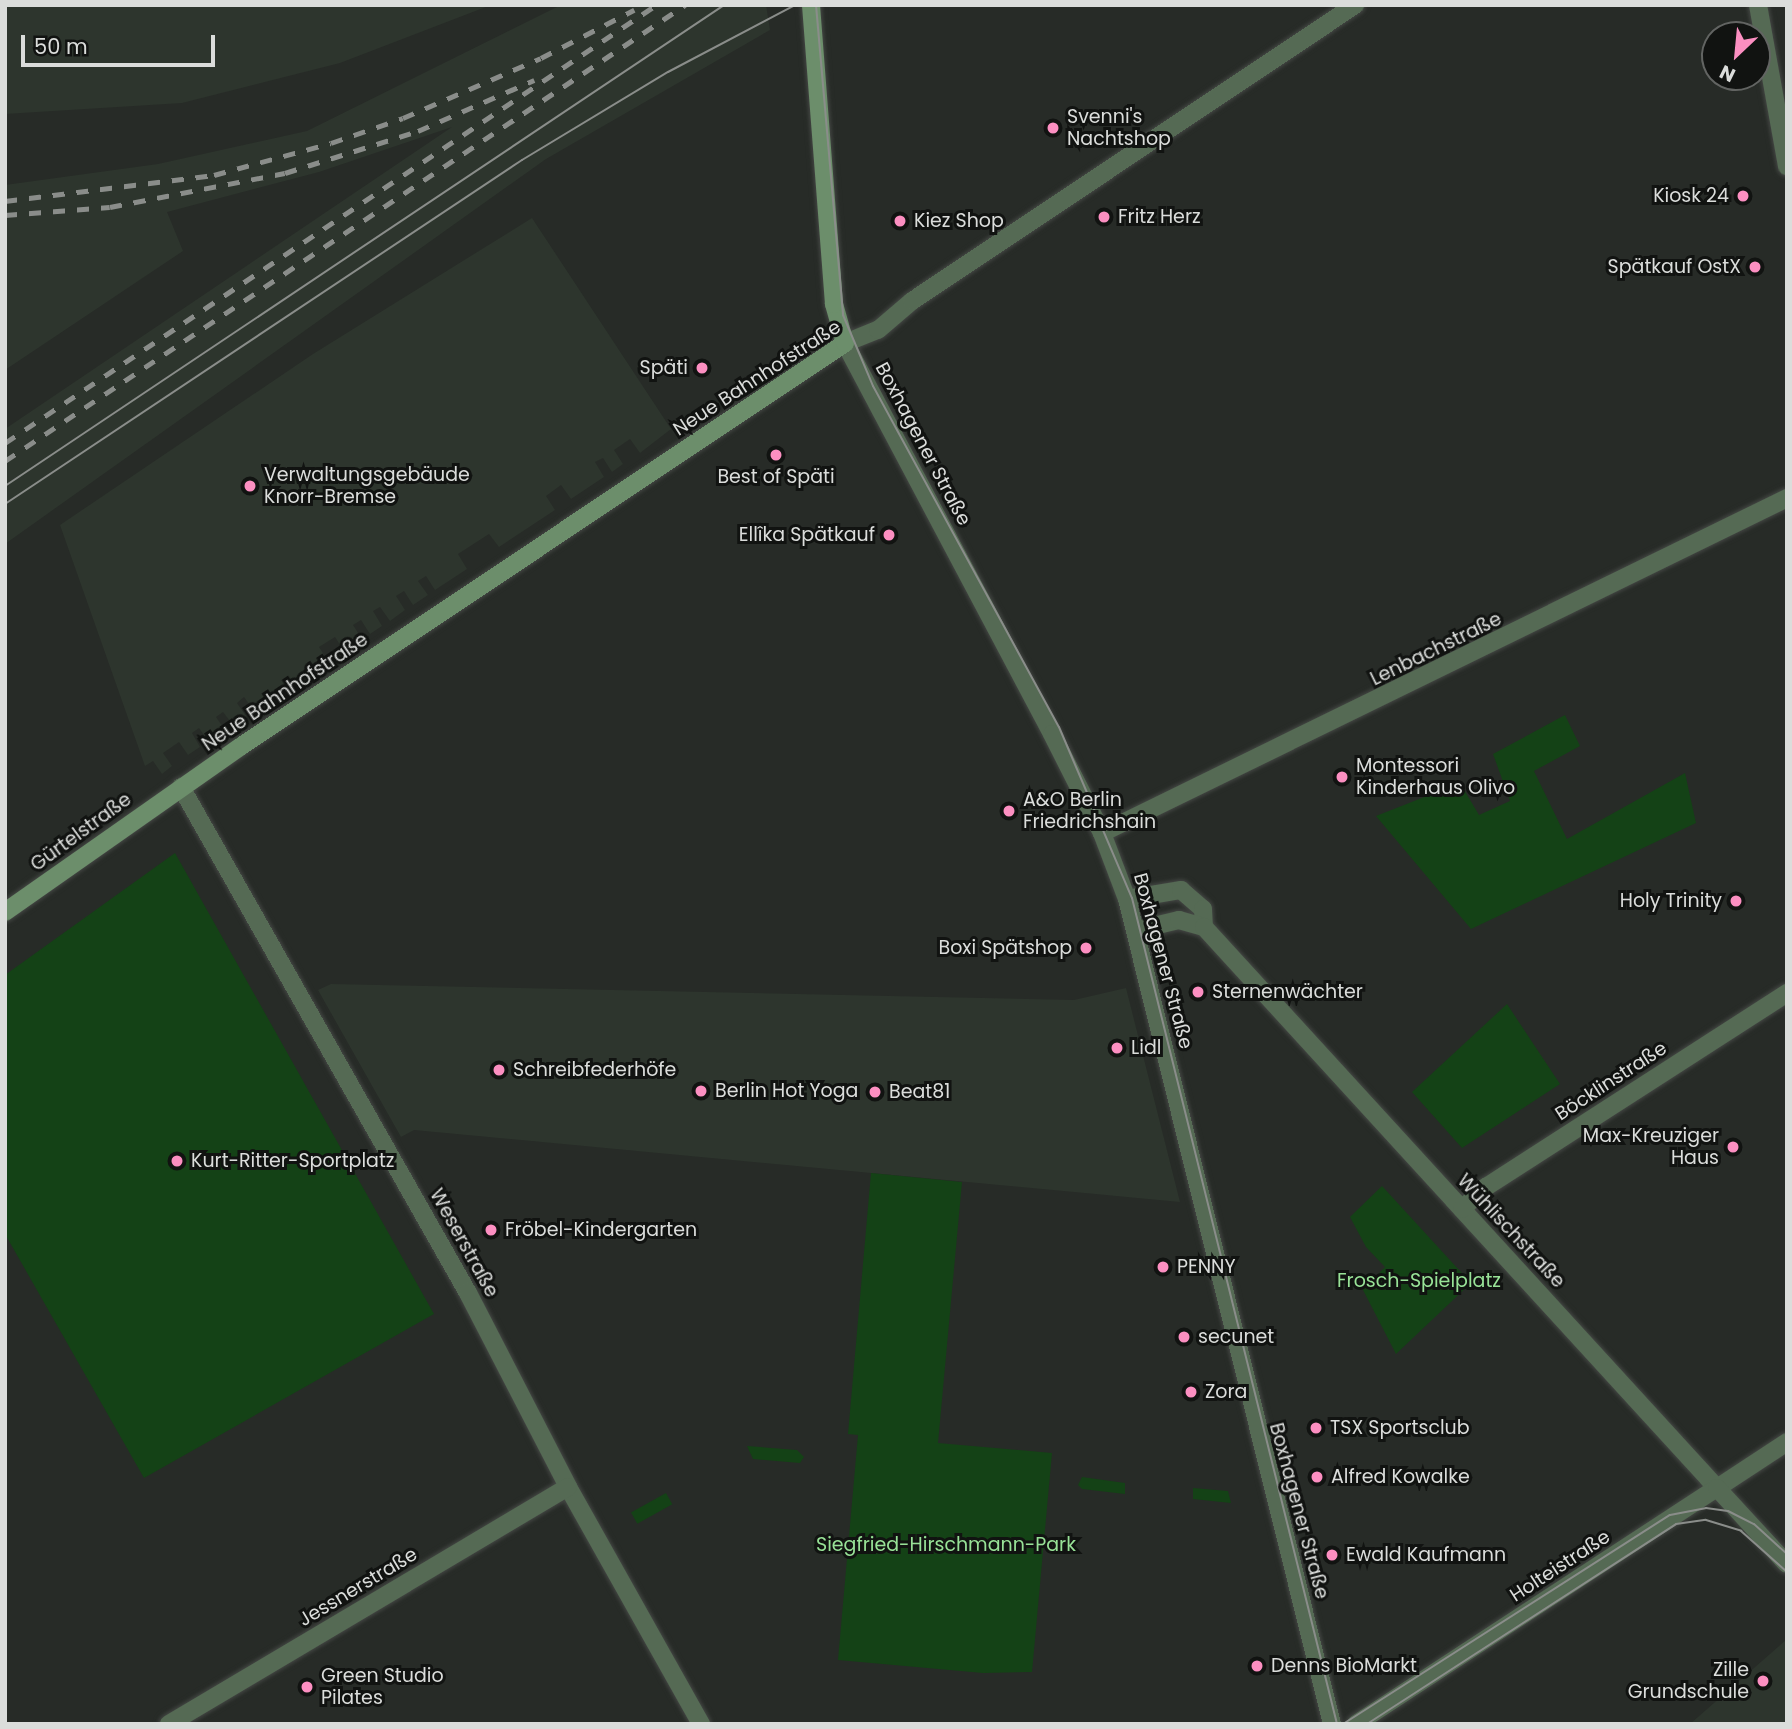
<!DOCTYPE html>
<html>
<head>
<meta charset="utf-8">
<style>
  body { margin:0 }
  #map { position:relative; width:1792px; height:1729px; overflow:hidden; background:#272b27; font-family:Poppins,sans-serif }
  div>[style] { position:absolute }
  .built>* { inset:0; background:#2d352d }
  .green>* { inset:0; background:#144216; transform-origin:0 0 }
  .roads { filter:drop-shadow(0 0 2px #444744) drop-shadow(0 0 2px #444744) }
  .minor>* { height:18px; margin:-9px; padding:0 9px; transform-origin:9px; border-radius:9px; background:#556a54 }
  .tertiary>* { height:18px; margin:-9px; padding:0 9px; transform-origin:9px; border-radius:9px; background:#556a54 }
  .secondary>* { height:18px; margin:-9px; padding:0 9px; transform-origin:9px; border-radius:9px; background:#6c8e6b }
  .tram>* { height:2px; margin:-1px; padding:0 1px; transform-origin:1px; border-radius:1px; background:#8a8d8a }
  .rail>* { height:5px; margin-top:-2.5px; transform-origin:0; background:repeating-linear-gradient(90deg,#8a8d8a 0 12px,transparent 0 24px) }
  .dots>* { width:19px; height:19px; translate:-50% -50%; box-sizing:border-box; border:4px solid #111311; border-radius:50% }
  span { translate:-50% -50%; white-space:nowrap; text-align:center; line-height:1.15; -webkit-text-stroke:6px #111311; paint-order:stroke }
  .poi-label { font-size:19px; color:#dbdddb }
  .left { translate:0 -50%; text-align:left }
  .right { translate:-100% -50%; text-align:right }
  .street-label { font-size:19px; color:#dbdddb }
  .park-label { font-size:19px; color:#98e297 }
  .frame { position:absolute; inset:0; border:7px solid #dbdddb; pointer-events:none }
  .north { position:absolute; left:1701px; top:21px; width:70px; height:70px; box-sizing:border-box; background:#111311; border:2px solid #626462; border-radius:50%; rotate:206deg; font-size:19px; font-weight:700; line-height:28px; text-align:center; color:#dbdddb }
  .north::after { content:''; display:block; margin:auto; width:24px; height:32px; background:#fc8fc1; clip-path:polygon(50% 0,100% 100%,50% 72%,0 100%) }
  .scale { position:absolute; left:21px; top:35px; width:194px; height:32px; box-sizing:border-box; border:4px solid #dbdddb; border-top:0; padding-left:9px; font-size:21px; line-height:24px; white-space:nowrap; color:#dbdddb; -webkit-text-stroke:5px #111311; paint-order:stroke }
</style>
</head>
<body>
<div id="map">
  <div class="built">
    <div style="clip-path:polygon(5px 5px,491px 5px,340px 63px,182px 103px,5px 114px)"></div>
    <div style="clip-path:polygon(561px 5px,766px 5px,770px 30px,546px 159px,5px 544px,5px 429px,452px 127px,319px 172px,167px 212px,183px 251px,5px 370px,5px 185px,158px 164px,307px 131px)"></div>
    <div style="clip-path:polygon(532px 218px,671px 429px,640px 453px,630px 439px,614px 450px,623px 464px,612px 472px,603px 458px,595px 462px,604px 477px,571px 499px,561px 485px,546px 496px,555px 510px,499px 547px,489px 534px,458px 554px,467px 569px,435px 590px,426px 576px,418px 581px,428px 595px,413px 605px,404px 591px,396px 596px,405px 610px,390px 621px,380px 607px,373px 611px,382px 626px,370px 634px,361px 620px,353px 625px,362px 639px,344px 651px,335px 637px,319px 647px,328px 661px,254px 711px,244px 697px,237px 703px,246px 716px,233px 725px,223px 712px,216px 717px,225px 730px,208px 741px,199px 728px,192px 733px,200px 747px,188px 755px,179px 742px,163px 753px,172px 766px,162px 774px,153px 761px,145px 766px,60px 525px,313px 354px)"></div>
    <div style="clip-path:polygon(331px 984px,1074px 1000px,1126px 988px,1180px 1202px,414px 1130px,401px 1137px,318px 990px)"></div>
    <div style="clip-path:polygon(1787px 1639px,1787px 1724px,1690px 1724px)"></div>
  </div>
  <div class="green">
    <div style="clip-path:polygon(1565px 715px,1580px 746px,1534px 771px,1567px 839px,1685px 773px,1696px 823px,1471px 929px,1376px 816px,1460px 783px,1479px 815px,1510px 801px,1493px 754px)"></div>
    <div style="clip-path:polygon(175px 853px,434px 1314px,144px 1478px,5px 1234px,5px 975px)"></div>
    <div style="clip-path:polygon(1507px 1004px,1560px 1084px,1462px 1148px,1412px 1092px)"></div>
    <div style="clip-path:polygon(871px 1173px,962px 1182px,938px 1443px,1052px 1453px,1032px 1672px,983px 1673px,838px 1660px,858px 1435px,848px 1434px)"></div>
    <div style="clip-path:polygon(1382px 1186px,1471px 1283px,1396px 1354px,1363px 1290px,1385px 1267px,1366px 1247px,1350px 1217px)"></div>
    <div style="clip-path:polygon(747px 1446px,797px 1450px,804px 1457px,800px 1463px,753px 1459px)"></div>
    <div style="clip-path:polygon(1082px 1477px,1125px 1483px,1125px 1494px,1082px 1489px,1078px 1485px)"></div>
    <div style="clip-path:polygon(1193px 1488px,1228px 1491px,1231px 1503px,1193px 1499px)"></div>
    <div style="left:666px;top:1493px;width:13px;height:40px;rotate:61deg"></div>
  </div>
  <div class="roads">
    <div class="minor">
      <div style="left:1758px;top:5px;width:164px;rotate:79.8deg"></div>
      <div style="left:845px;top:343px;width:35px;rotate:-22deg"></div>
      <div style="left:878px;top:330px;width:45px;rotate:-40.5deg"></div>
      <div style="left:912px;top:301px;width:533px;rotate:-33.75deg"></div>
      <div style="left:181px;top:787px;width:582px;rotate:60.44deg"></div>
      <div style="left:468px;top:1293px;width:218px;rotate:62.7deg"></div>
      <div style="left:568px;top:1487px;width:272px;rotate:60.7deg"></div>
      <div style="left:1102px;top:833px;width:763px;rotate:-26.06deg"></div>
      <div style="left:1127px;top:899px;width:55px;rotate:-9.5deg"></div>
      <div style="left:1181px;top:890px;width:29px;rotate:41deg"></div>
      <div style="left:1203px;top:909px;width:18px;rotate:87deg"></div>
      <div style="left:1137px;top:930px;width:43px;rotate:-13.4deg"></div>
      <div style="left:1179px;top:920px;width:26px;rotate:16deg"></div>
      <div style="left:1204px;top:927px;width:760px;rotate:47.56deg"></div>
      <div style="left:1717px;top:1488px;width:84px;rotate:-33.3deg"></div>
      <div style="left:1462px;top:1209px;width:33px;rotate:-43deg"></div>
      <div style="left:1486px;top:1187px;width:358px;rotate:-32.8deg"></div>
      <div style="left:169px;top:1724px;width:464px;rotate:-30.7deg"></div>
    </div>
    <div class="tertiary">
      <div style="left:845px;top:343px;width:442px;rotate:62.1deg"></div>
      <div style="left:1052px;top:734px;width:111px;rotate:63.2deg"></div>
      <div style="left:1102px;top:833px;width:71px;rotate:69.3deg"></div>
      <div style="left:1127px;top:899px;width:850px;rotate:76.05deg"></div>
      <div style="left:1356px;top:1724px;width:431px;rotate:-33.2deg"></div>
      <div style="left:1717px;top:1488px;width:103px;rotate:47.4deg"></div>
    </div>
    <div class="secondary">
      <div style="left:5px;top:912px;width:287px;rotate:-35.1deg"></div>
      <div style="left:240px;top:747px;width:727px;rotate:-33.73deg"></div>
      <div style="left:845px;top:343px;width:41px;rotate:-105.8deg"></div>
      <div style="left:834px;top:304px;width:300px;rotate:-94.4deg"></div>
    </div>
  </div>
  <div class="tram">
    <div style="left:816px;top:5px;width:311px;rotate:85deg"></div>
    <div style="left:843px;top:315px;width:77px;rotate:67.1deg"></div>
    <div style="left:873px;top:386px;width:388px;rotate:61.4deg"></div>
    <div style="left:1059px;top:727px;width:186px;rotate:66.9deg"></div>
    <div style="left:1132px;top:898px;width:851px;rotate:76.06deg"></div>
    <div style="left:5px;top:486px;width:865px;rotate:-33.78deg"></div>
    <div style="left:5px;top:504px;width:621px;rotate:-33.64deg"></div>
    <div style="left:522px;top:160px;width:170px;rotate:-31.1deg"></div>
    <div style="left:668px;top:72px;width:144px;rotate:-27.8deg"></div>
    <div style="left:1343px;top:1724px;width:388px;rotate:-32.6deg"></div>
    <div style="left:1670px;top:1515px;width:37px;rotate:-11deg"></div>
    <div style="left:1706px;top:1508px;width:22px;rotate:8deg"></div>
    <div style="left:1728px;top:1511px;width:29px;rotate:27deg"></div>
    <div style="left:1754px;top:1524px;width:45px;rotate:42.3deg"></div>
    <div style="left:1367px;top:1724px;width:368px;rotate:-32.9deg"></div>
    <div style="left:1676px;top:1524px;width:30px;rotate:-8deg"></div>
    <div style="left:1706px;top:1520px;width:37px;rotate:17deg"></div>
    <div style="left:1741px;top:1531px;width:62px;rotate:41.7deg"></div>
  </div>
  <div class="rail">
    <div style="left:5px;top:201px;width:211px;rotate:-7.1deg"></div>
    <div style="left:214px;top:175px;width:121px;rotate:-15.3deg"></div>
    <div style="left:331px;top:143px;width:76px;rotate:-19.1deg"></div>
    <div style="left:403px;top:118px;width:150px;rotate:-23.5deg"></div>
    <div style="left:541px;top:58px;width:105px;rotate:-27.3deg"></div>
    <div style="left:5px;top:215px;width:105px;rotate:-4.4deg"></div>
    <div style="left:110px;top:207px;width:178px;rotate:-11deg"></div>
    <div style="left:285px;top:173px;width:139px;rotate:-17.5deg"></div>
    <div style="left:418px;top:131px;width:127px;rotate:-23.7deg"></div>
    <div style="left:5px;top:443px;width:785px;rotate:-33.93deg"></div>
    <div style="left:5px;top:461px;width:819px;rotate:-33.85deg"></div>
  </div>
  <div class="dots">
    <div style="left:1053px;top:128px;background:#fc8fc1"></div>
    <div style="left:1743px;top:196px;background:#fc8fc1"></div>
    <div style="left:1104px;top:217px;background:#fc8fc1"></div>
    <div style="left:900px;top:221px;background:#fc8fc1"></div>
    <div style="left:1755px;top:267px;background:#fc8fc1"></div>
    <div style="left:702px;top:368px;background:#fc8fc1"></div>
    <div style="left:776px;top:455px;background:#fc8fc1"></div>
    <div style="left:250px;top:486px;background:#fc8fc1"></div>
    <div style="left:889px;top:535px;background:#fc8fc1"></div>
    <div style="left:1342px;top:777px;background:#fc8fc1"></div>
    <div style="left:1009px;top:811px;background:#fc8fc1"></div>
    <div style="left:1736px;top:901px;background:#fc8fc1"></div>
    <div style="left:1086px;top:948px;background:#fc8fc1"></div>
    <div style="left:1198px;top:992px;background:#fc8fc1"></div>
    <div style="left:1117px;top:1048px;background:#fc8fc1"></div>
    <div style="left:499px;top:1070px;background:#fc8fc1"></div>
    <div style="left:701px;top:1091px;background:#fc8fc1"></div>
    <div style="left:875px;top:1092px;background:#fc8fc1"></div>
    <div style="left:1733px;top:1147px;background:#fc8fc1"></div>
    <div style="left:177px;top:1161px;background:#fc8fc1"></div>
    <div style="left:491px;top:1230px;background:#fc8fc1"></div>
    <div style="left:1163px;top:1267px;background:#fc8fc1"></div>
    <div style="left:1184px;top:1337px;background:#fc8fc1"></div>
    <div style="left:1191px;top:1392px;background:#fc8fc1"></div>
    <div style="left:1316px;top:1428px;background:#fc8fc1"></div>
    <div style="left:1317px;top:1477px;background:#fc8fc1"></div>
    <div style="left:1332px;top:1555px;background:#fc8fc1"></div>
    <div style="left:1257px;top:1666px;background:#fc8fc1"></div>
    <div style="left:1763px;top:1681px;background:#fc8fc1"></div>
    <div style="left:307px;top:1687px;background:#fc8fc1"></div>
  </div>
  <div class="poi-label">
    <span class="left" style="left:1067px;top:128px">Svenni's<br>Nachtshop</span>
    <span class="right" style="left:1729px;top:196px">Kiosk 24</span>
    <span class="left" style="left:1118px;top:217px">Fritz Herz</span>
    <span class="left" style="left:914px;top:221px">Kiez Shop</span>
    <span class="right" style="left:1741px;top:267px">Spätkauf OstX</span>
    <span class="right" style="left:688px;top:368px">Späti</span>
    <span class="left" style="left:264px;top:486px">Verwaltungsgebäude<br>Knorr-Bremse</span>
    <span style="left:776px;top:477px">Best of Späti</span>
    <span class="right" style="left:875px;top:535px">Ellîka Spätkauf</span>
    <span class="left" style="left:1356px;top:777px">Montessori<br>Kinderhaus Olivo</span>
    <span class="left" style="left:1023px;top:811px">A&amp;O Berlin<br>Friedrichshain</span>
    <span class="right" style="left:1722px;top:901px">Holy Trinity</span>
    <span class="right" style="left:1072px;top:948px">Boxi Spätshop</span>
    <span class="left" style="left:1212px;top:992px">Sternenwächter</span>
    <span class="left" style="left:1131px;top:1048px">Lidl</span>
    <span class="left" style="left:513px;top:1070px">Schreibfederhöfe</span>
    <span class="left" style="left:715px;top:1091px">Berlin Hot Yoga</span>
    <span class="left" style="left:889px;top:1092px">Beat81</span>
    <span class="right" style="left:1719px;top:1147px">Max-Kreuziger<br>Haus</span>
    <span class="left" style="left:191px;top:1161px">Kurt-Ritter-Sportplatz</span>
    <span class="left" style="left:505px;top:1230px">Fröbel-Kindergarten</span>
    <span class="left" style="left:1177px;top:1267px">PENNY</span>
    <span class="left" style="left:1198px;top:1337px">secunet</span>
    <span class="left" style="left:1205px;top:1392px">Zora</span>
    <span class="left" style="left:1330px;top:1428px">TSX Sportsclub</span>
    <span class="left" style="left:1331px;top:1477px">Alfred Kowalke</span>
    <span class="left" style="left:1346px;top:1555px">Ewald Kaufmann</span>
    <span class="left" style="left:1271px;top:1666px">Denns BioMarkt</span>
    <span class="right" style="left:1749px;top:1681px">Zille<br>Grundschule</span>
    <span class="left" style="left:321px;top:1687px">Green Studio<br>Pilates</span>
  </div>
  <div class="street-label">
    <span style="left:757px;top:378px;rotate:-33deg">Neue Bahnhofstraße</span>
    <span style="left:923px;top:444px;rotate:62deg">Boxhagener Straße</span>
    <span style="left:1436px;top:649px;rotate:-26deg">Lenbachstraße</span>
    <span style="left:285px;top:692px;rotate:-34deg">Neue Bahnhofstraße</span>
    <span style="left:81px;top:832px;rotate:-36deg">Gürtelstraße</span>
    <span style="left:1163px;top:961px;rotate:75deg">Boxhagener Straße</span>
    <span style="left:1611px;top:1081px;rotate:-33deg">Böcklinstraße</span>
    <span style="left:1511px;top:1231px;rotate:47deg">Wühlischstraße</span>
    <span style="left:464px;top:1243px;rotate:61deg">Weserstraße</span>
    <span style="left:1299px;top:1511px;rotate:75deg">Boxhagener Straße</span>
    <span style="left:1560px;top:1566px;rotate:-33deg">Holteistraße</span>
    <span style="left:358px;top:1587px;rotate:-31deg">Jessnerstraße</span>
  </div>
  <div class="park-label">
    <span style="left:1419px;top:1281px">Frosch-Spielplatz</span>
    <span style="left:946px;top:1545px">Siegfried-Hirschmann-Park</span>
  </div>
  <div class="frame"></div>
  <div class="north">N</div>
  <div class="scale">50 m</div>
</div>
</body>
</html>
